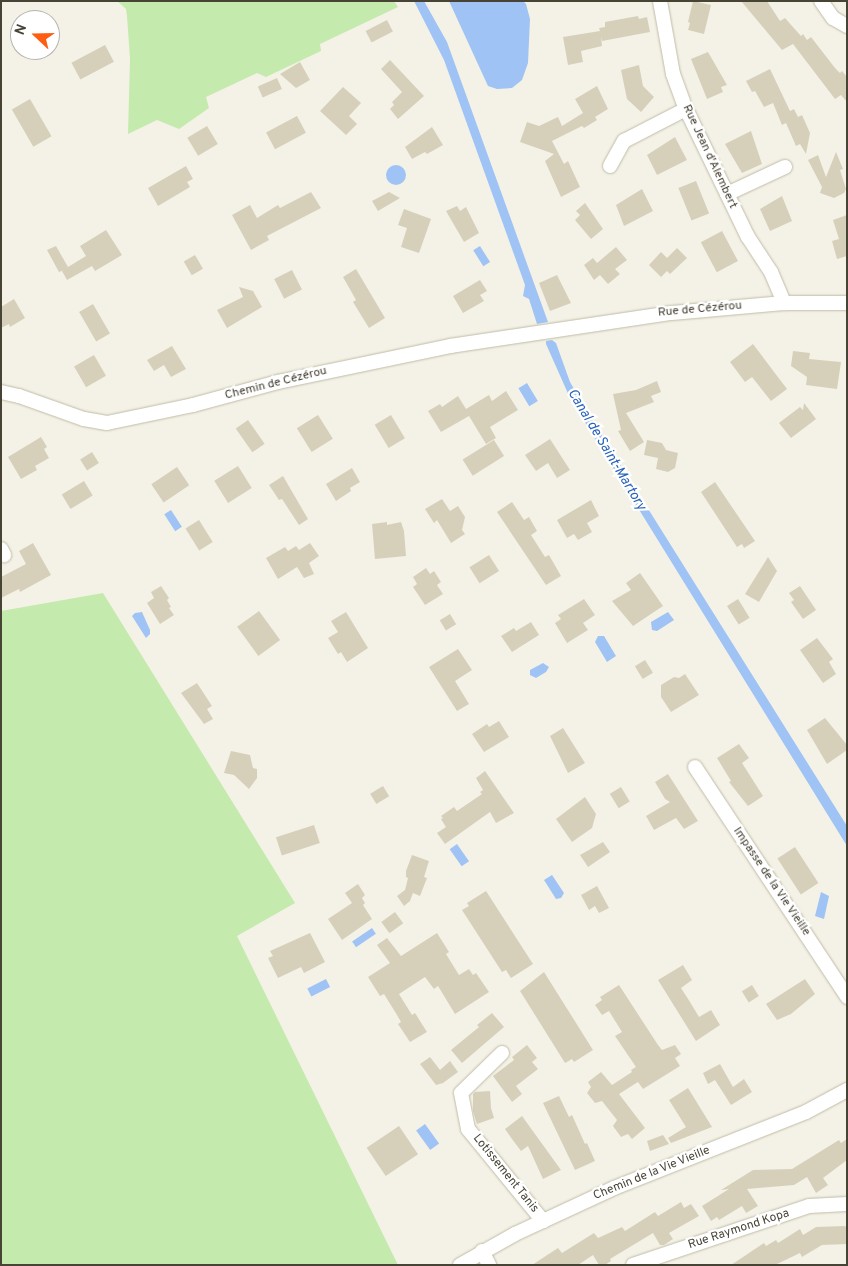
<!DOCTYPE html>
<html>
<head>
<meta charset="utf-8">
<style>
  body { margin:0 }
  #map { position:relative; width:848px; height:1266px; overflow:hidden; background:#f4f2e6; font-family:Overpass,sans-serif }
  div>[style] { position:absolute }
  .green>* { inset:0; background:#c4eaad }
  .water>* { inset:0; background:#9fc3f4; transform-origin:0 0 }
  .round { border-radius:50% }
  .building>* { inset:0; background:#d6d0bb; transform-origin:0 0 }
  .roads { filter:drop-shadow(0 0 1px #c0bca8) drop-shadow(0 0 1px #c0bca8) }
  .minor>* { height:14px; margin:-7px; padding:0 7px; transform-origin:7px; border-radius:7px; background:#fff }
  span { translate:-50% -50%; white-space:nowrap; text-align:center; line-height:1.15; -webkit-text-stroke:4.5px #fff; paint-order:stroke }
  .street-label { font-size:12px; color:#474335 }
  .water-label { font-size:14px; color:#2964b8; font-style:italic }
  .frame { position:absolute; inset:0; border:2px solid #474335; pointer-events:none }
  .north { position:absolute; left:10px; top:10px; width:50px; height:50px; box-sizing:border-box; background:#fff; border:1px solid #b5b4ae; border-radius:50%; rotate:291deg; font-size:14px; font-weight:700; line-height:20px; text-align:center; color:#474335 }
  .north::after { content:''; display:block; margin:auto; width:18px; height:22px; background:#ff5d12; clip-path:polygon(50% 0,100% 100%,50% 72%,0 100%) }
</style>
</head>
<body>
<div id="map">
  <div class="green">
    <div style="clip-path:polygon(117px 1px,394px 1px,398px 7px,320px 44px,321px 51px,266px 77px,257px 73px,206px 97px,209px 108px,179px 129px,157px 120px,128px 134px,130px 59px,127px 16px,126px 9px)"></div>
    <div style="clip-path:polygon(103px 593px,295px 903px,237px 936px,398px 1265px,1px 1265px,1px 611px)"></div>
  </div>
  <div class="water">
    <div style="clip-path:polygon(414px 1px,424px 1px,447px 42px,548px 322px,537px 324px,529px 299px,523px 296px,525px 285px,444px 60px)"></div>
    <div style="clip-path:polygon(449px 1px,523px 1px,526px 4px,530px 19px,528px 63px,522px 80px,512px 88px,497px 89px,488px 86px)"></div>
    <div class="round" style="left:386px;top:165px;width:20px;height:20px"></div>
    <div style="left:480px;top:246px;width:19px;height:8px;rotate:58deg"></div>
    <div style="clip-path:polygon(552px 340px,556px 343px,570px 382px,588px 413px,847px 826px,847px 846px,570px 398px,546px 344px,546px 341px)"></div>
    <div style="left:527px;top:383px;width:21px;height:10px;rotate:59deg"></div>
    <div style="left:171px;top:510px;width:20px;height:8px;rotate:57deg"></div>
    <div style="clip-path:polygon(142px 612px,150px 630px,150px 634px,146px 638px,132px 616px,135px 613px)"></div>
    <div style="clip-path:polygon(668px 612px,674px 620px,657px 631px,652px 630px,651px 622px)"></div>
    <div style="clip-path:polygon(598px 636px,604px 636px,616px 656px,607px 662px,595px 642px)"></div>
    <div style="clip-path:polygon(543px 663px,549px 667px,546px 672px,536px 678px,530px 675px,530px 670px)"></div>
    <div style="left:457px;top:844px;width:21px;height:9px;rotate:55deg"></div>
    <div style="clip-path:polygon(552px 875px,564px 893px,561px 898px,556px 899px,544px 880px)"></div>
    <div style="clip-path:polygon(821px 892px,829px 896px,824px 919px,815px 916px)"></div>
    <div style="left:372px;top:928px;width:7px;height:24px;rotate:56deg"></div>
    <div style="left:326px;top:979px;width:9px;height:21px;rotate:63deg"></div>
    <div style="left:425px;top:1124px;width:24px;height:11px;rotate:54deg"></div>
  </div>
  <div class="building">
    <div style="clip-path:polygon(693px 1px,711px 5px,704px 34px,688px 30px,690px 23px,688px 22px)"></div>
    <div style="clip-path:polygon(741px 1px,767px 1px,780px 21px,785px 18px,801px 36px,803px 34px,807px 40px,811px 37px,835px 68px,840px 73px,842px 71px,847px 77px,847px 102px,841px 95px,835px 99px,793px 44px,782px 50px)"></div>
    <div style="clip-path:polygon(638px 16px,639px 19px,647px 17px,650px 32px,602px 41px,601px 37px,602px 46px,581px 51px,583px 62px,568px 65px,563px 37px,600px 31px,599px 28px,605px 27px,605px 22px)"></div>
    <div style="left:387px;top:20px;width:13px;height:24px;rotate:63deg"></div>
    <div style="left:105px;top:45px;width:19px;height:38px;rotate:62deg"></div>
    <div style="clip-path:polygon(708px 52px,727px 85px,721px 87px,723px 92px,707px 99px,691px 59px)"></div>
    <div style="clip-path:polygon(390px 60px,424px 96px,398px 119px,390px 109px,394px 105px,392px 102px,402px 92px,381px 69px)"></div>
    <div style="clip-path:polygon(300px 62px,310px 80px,296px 88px,280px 74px)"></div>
    <div style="clip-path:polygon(639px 65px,643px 86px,654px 97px,641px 112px,627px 99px,621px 70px)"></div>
    <div style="clip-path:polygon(770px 69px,790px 111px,794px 109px,798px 117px,802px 115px,810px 133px,806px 154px,800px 144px,796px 146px,786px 123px,782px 125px,773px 103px,764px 107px,755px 91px,752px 92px,746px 81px)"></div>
    <div style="left:277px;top:78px;width:12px;height:21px;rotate:66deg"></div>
    <div style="clip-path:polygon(597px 86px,608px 109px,595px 117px,597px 120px,584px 128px,582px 126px,552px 141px,564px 164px,568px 161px,580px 187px,561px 197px,545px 161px,554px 154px,520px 142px,527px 122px,539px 126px,558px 117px,562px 126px,583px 113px,575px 99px)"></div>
    <div style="clip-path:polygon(343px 87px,361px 103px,349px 116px,357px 124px,346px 135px,320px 111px)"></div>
    <div style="left:30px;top:99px;width:43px;height:21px;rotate:60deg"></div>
    <div style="left:297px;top:116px;width:19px;height:35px;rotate:62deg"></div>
    <div style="left:207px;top:126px;width:21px;height:23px;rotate:59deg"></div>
    <div style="clip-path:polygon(432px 127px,443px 145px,427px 154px,425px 152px,412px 159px,405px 147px)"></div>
    <div style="clip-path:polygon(751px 131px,762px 164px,742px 173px,725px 144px)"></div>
    <div style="clip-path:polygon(675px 137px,687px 160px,657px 175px,647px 155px)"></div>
    <div style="clip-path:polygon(836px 152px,843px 169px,840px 170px,846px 189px,844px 193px,834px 198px,820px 193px,822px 187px,808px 160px,818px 155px,826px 177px)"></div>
    <div style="clip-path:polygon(186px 166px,193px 179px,187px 182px,190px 187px,158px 206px,148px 188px)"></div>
    <div style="left:696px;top:181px;width:35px;height:19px;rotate:68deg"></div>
    <div style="clip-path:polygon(642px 189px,653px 211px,624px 226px,616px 205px)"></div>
    <div style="clip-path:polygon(311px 192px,321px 208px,267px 236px,269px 240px,251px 250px,232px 215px,250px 205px,257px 218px,278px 205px,280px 208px)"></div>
    <div style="clip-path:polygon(389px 192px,400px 198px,378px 211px,372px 201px)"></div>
    <div style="clip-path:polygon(782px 196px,792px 221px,770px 231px,760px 209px)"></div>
    <div style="clip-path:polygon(585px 203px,603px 229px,591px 239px,575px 220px,580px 215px,576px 211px)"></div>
    <div style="clip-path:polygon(457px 206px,460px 211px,466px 207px,479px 233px,464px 242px,446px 211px)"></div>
    <div style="clip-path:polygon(404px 209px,431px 219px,419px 253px,401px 247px,407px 228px,398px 225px)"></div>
    <div style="clip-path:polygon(847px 215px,847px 256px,837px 259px,832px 241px,839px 239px,833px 220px)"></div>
    <div style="clip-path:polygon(106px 230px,122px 255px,95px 271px,92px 266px,67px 280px,62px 271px,64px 270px,59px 272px,47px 250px,56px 246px,68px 267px,86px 256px,80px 246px)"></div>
    <div style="left:722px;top:231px;width:34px;height:24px;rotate:62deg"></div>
    <div style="clip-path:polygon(616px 247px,627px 260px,615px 269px,620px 274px,608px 284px,600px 275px,594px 280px,584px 265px,593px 258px,597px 263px)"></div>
    <div style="clip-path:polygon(677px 248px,687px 258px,670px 274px,667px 271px,661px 277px,649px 265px,661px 252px,667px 258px)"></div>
    <div style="left:195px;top:255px;width:16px;height:13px;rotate:60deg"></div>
    <div style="clip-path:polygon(356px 269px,385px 318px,369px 328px,353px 302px,356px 300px,343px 277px)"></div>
    <div style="left:292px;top:270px;width:22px;height:20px;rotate:63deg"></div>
    <div style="clip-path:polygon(557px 275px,571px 303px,550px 311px,539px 283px)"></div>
    <div style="clip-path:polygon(480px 280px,487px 291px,480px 295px,484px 301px,463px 313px,453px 296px)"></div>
    <div style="clip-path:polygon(239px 287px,253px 291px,262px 307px,227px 328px,217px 310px,243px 297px)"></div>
    <div style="clip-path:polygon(14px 299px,25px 318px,10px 327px,9px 324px,1px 328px,1px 307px)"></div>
    <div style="left:93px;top:304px;width:34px;height:16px;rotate:60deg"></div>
    <div style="clip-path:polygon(753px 344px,787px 389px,771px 401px,752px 377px,745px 382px,730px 362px)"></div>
    <div style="clip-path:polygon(172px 346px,186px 369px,171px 377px,164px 365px,154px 371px,147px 360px)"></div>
    <div style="clip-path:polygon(793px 351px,810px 353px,809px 359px,841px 362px,837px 389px,806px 385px,807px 377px,791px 366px)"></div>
    <div style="left:94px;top:355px;width:24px;height:23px;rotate:60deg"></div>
    <div style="clip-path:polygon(657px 381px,661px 392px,651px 396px,654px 402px,626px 413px,644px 442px,630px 451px,618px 431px,621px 430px,613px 394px,636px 390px)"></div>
    <div style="clip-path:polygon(506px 391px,518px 410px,490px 427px,496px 438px,486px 444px,469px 416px,441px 432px,428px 411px,440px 404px,442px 407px,458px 396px,466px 409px,489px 395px,492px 401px)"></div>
    <div style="clip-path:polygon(804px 403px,816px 419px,791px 438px,779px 423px,800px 407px,803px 410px)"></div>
    <div style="left:318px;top:415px;width:28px;height:25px;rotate:58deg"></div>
    <div style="left:391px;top:415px;width:27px;height:19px;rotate:59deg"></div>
    <div style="left:248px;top:420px;width:29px;height:15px;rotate:55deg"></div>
    <div style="clip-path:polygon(41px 437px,47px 447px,44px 449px,49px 458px,35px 466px,37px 470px,21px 479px,8px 457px)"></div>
    <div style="clip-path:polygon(550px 439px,570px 470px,557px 478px,548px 463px,536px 471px,525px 455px)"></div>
    <div style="left:494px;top:440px;width:19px;height:37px;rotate:58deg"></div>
    <div style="clip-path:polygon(647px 440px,662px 443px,666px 450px,678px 453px,675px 468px,668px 472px,656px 469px,658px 458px,644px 455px)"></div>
    <div style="left:92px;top:452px;width:13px;height:14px;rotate:58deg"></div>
    <div style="left:238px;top:466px;width:26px;height:28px;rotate:58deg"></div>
    <div style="left:177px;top:467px;width:22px;height:31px;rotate:56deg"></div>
    <div style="clip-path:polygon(352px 468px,360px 482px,350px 488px,351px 491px,336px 501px,326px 484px)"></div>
    <div style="clip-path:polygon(283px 476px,308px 519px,299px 525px,282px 499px,279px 500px,269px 485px)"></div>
    <div style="left:84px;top:481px;width:17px;height:26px;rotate:59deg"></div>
    <div style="clip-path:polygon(715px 482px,755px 541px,744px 548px,742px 544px,737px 547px,701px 492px)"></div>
    <div style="clip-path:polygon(442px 499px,450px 511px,458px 506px,465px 517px,462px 530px,465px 534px,451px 543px,437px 520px,434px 523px,425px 509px)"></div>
    <div style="clip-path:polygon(591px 500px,599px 516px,587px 523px,592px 532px,578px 540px,574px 534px,567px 538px,557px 520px)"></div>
    <div style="clip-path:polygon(512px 502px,524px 520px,529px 517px,537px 531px,531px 535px,545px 557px,549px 555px,561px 576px,546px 585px,497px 512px)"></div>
    <div style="left:199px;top:520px;width:26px;height:16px;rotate:58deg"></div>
    <div style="clip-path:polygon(387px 522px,387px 525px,401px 522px,404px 531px,406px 556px,375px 559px,372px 524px)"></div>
    <div style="clip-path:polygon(33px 543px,51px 575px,20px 592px,19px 589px,1px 598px,1px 577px,26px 564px,19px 551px)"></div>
    <div style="clip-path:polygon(310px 543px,319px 556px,309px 563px,314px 574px,304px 578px,297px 567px,278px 579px,266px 558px,285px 547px,288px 551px,296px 546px,299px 550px)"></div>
    <div style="left:489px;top:555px;width:19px;height:23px;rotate:58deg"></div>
    <div style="clip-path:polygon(768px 557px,777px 571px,759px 602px,745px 594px)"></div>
    <div style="clip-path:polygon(426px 568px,430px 574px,434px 571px,441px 582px,437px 585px,443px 594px,425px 605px,413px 587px,417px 584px,413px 577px)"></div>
    <div style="clip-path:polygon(640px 573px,663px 606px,633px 626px,612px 601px,631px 590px,626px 583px)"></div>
    <div style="clip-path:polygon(161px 586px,169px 598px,167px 600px,171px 607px,169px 608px,174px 615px,160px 624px,147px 603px,154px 598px,151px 592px)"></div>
    <div style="clip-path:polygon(800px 586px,816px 610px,803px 619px,791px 602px,794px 600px,789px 593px)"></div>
    <div style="clip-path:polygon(584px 599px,595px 615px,583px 623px,588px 630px,567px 643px,555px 623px,561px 619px,558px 615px)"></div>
    <div style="left:738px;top:599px;width:22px;height:13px;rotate:58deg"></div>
    <div style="left:259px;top:611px;width:36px;height:27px;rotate:54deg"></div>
    <div style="clip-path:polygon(346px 612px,368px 648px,347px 662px,341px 652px,338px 654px,328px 638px,338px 632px,331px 621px)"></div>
    <div style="left:450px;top:614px;width:12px;height:12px;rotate:59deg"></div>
    <div style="clip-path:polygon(531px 622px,539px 635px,512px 652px,501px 636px,514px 628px,516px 631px)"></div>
    <div style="clip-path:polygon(817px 638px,833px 659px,829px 662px,836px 674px,823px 683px,800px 650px)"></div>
    <div style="clip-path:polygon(458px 649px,472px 670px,455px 681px,469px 704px,457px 711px,429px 667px)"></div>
    <div style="left:645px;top:660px;width:15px;height:12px;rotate:58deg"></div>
    <div style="clip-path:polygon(685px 674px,699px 695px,671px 712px,661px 697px,661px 685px,674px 677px,679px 678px)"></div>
    <div style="clip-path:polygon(197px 683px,212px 706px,207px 709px,213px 719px,204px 724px,181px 693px)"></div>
    <div style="clip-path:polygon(825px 718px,847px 745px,847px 750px,827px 764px,807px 730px)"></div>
    <div style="clip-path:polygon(499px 721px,509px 737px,484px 752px,472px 734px,487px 724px,489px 727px)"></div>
    <div style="clip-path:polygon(563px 728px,585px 763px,568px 773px,550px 736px)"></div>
    <div style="clip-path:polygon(739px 744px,749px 758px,742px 763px,763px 796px,748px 806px,729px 782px,731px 781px,717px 758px)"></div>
    <div style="clip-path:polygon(231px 751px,250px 755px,253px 768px,257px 769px,257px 778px,249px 789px,234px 775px,224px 773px)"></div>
    <div style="clip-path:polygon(485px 771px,514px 813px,496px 823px,490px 812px,445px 844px,437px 833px,446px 827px,441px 819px,443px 818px,441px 816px,454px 807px,457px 811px,482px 794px,480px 792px,483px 790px,476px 778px)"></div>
    <div style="clip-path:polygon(668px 774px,698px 821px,684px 829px,676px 818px,654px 830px,646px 816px,670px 802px,665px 799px,655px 782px)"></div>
    <div style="left:383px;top:786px;width:12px;height:15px;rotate:59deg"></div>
    <div style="left:621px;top:787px;width:17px;height:13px;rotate:59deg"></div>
    <div style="clip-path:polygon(585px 797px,596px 814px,592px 828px,572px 842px,556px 819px)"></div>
    <div style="left:314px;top:825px;width:19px;height:40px;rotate:72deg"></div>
    <div style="clip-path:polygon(603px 842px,610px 852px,588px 867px,580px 855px)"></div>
    <div style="left:795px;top:847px;width:43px;height:21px;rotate:57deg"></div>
    <div style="clip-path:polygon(412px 855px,429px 861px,424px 877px,427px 878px,420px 896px,413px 893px,410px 901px,404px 906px,397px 896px,405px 890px,408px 878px,406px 877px,406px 871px)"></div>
    <div style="clip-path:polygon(358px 884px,365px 895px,362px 898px,365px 903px,363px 905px,372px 919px,342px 940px,328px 919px,352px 903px,345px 893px)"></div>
    <div style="clip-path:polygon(597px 886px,609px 908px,599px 913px,595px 906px,589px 910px,581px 895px)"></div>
    <div style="clip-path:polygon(486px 891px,533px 964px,511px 978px,506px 970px,502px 972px,462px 910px,469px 906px,467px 903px)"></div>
    <div style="left:395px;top:912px;width:14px;height:17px;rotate:54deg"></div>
    <div style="clip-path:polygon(310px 933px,325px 962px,304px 973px,301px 967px,278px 978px,268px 958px,273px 956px,270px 951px)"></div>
    <div style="clip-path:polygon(437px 933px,449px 952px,446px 954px,459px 975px,469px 969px,473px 975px,476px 973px,489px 992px,455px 1014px,438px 986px,434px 989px,425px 977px,399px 994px,412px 1015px,415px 1013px,427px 1032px,410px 1042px,398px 1024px,401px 1022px,397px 1015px,384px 994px,380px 996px,368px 977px,390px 963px,377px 945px,387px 938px,401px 956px)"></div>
    <div style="clip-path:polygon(683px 965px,692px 980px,681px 988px,690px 1002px,699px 1017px,711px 1010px,720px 1025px,696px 1041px,658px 980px)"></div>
    <div style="clip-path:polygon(544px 972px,593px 1050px,574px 1062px,572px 1059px,565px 1063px,520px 991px)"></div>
    <div style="clip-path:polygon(805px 979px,815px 994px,791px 1014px,777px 1020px,766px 1004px)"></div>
    <div style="clip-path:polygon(619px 985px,658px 1045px,662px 1050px,675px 1045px,681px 1054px,675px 1058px,680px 1066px,643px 1089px,638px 1082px,619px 1094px,645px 1128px,632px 1139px,628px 1134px,621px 1137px,613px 1126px,617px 1120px,602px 1101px,595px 1103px,587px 1093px,591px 1087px,588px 1082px,601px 1072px,612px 1085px,632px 1072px,631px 1070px,636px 1067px,615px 1036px,622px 1032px,609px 1011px,602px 1015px,595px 1005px,602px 1000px,600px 997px)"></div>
    <div style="left:752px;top:985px;width:13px;height:12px;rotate:58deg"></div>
    <div style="clip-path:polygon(492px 1013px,504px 1027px,462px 1063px,451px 1050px,479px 1027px,477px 1025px)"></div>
    <div style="clip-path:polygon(527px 1045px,537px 1058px,532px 1062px,538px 1069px,516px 1086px,522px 1094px,512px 1102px,493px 1076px,514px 1060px,512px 1057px)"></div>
    <div style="clip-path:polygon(430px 1057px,440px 1070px,450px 1061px,458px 1072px,443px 1083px,436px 1085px,420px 1064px)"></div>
    <div style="clip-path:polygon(720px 1064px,733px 1087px,744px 1079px,752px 1092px,731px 1105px,715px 1080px,708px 1084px,703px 1073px)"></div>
    <div style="clip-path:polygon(688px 1088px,712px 1127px,671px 1143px,668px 1138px,686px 1127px,669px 1100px)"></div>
    <div style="clip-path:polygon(490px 1091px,491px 1108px,494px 1118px,477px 1124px,473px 1111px,473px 1094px,475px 1092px)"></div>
    <div style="clip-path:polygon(559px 1096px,569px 1117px,572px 1115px,585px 1144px,587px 1143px,595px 1161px,575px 1170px,543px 1103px)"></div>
    <div style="clip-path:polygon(522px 1116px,561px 1170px,543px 1179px,528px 1146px,521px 1151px,512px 1139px,505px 1129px)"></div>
    <div style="left:399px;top:1126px;width:34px;height:39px;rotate:56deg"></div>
    <div style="clip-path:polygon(663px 1135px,669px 1144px,650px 1151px,647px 1141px)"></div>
    <div style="clip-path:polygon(847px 1139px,847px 1160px,823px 1178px,828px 1185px,816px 1193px,807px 1177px,794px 1185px,747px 1189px,758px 1206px,746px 1213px,742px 1206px,719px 1220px,717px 1217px,711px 1221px,702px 1206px,729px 1189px,721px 1190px,753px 1170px,792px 1169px,839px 1140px,841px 1143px)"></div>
    <div style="clip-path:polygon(681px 1202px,684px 1208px,691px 1204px,699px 1216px,669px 1233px,673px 1239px,664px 1245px,660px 1245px,653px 1233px,610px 1259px,611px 1261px,605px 1265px,599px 1265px,593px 1255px,578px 1265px,532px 1265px,558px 1248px,562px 1253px,594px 1233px,598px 1238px,622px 1227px,625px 1231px,655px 1212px,658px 1216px)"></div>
    <div style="clip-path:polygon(844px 1226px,847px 1227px,847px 1244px,822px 1245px,802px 1257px,800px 1253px,775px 1265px,731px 1265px,764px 1243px,766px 1246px,776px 1240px,778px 1243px,800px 1229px,803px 1235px,816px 1227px)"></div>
  </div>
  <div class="roads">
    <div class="minor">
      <div style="left:660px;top:1px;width:74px;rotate:79.9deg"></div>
      <div style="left:673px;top:74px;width:37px;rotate:70deg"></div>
      <div style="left:686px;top:109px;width:142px;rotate:64.2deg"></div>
      <div style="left:748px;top:237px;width:42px;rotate:56.7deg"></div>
      <div style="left:771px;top:272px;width:34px;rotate:67deg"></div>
      <div style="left:821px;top:1px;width:21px;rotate:55deg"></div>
      <div style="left:833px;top:18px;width:16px;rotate:30deg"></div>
      <div style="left:610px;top:166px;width:29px;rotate:-61deg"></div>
      <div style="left:624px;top:141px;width:70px;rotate:-27.3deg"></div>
      <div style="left:727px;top:194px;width:64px;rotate:-25deg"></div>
      <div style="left:1px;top:392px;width:18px;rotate:13deg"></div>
      <div style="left:19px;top:396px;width:69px;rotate:19.5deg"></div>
      <div style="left:84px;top:419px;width:23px;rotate:10deg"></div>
      <div style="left:107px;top:423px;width:88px;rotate:-11.8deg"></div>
      <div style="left:193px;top:405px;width:88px;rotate:-15.1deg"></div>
      <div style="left:278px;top:382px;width:176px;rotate:-11.8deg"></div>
      <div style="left:450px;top:346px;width:224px;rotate:-8.5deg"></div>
      <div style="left:672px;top:313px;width:112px;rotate:-5.1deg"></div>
      <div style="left:784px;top:303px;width:63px"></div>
      <div style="left:1px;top:549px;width:7px;rotate:63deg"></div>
      <div style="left:695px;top:767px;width:276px;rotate:56.5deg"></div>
      <div style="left:502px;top:1053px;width:57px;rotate:135.7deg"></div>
      <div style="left:461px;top:1093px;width:37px;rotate:79deg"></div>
      <div style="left:468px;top:1129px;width:119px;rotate:50.8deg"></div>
      <div style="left:482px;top:1251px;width:16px;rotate:63deg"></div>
      <div style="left:460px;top:1265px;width:63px;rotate:-29.4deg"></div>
      <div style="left:515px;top:1234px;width:109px;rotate:-24.9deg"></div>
      <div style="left:614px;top:1188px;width:206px;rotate:-21.6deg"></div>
      <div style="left:806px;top:1112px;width:47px;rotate:-28.2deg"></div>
      <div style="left:633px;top:1265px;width:186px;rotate:-18.5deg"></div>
      <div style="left:809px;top:1206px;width:38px;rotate:-3deg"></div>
    </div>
  </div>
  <div class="street-label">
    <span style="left:709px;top:157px;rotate:65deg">Rue Jean d'Alembert</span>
    <span style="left:700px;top:310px;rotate:-5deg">Rue de Cézérou</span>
    <span style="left:276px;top:384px;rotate:-14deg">Chemin de Cézérou</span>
    <span style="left:771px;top:882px;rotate:56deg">Impasse de la Vie Vieille</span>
    <span style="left:505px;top:1174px;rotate:51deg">Lotissement Tanis</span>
    <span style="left:652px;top:1174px;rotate:-22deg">Chemin de la Vie Vieille</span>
    <span style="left:739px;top:1230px;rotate:-18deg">Rue Raymond Kopa</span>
  </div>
  <div class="water-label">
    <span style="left:606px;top:450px;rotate:59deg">Canal de Saint-Martory</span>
  </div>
  <div class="frame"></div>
  <div class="north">N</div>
</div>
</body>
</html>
